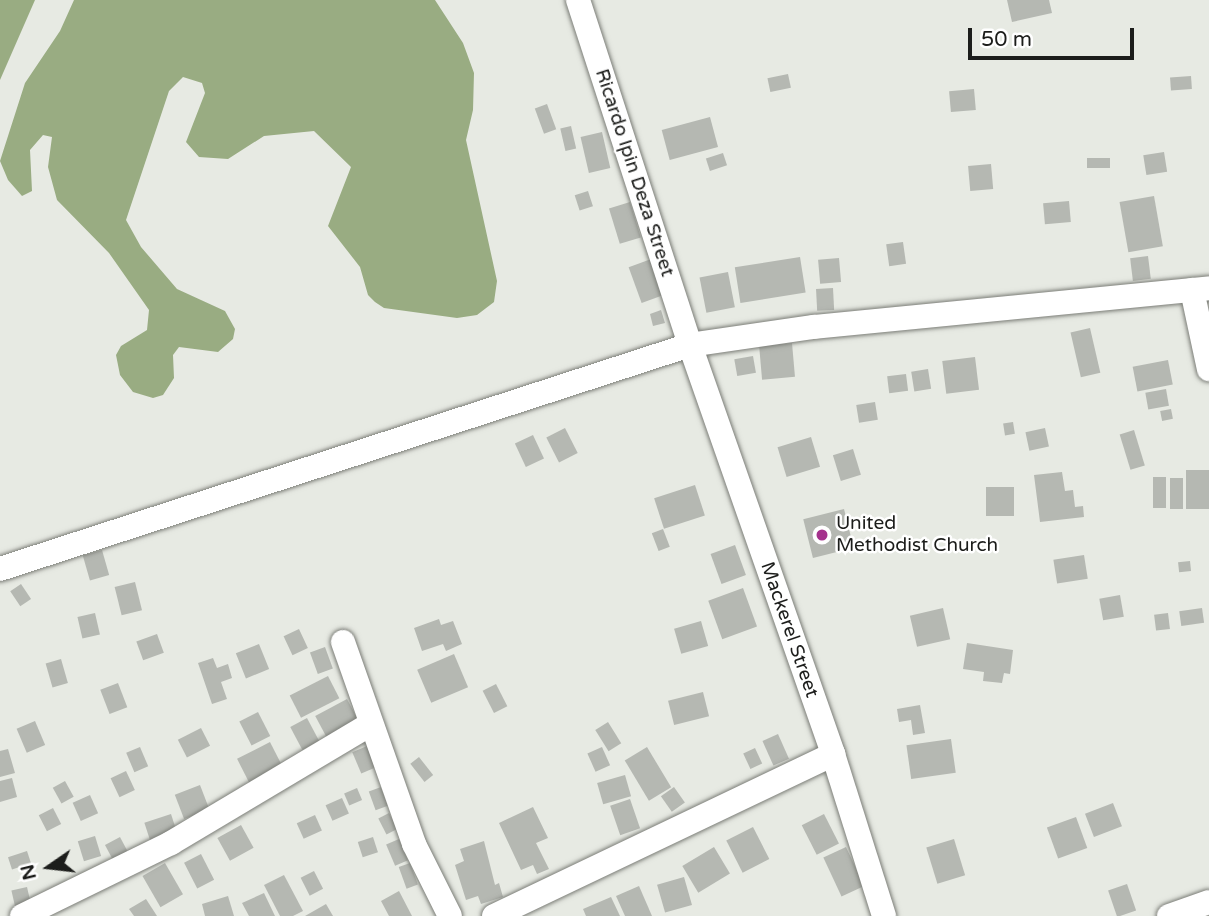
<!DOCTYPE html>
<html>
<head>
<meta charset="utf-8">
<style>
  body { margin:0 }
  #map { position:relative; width:1209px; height:916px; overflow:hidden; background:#e7eae3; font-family:"Varela Round",sans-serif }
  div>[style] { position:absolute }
  .water>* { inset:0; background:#99ac82 }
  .building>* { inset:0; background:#b5b8b2; transform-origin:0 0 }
  .roads { filter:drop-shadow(0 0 2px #7b7d77) drop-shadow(0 0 2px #7b7d77) }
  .street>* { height:24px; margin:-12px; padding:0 12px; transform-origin:12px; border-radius:12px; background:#fff }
  .dots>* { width:19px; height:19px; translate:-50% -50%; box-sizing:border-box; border:4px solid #fff; border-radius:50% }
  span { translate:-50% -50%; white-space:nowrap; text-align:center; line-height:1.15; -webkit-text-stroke:5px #fff; paint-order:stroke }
  .street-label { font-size:19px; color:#1c1d1b }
  .poi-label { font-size:19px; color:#1c1d1b }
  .left { translate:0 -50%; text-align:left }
  .north { position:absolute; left:14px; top:832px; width:70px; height:70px; -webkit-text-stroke:5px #fff; paint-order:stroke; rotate:256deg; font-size:19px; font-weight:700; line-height:28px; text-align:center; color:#1c1d1b }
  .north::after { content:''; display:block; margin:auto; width:24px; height:32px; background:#1c1d1b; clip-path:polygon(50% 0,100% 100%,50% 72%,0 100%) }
  .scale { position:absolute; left:968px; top:28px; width:166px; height:32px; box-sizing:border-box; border:4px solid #1c1d1b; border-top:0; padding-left:9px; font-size:21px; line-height:24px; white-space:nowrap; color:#1c1d1b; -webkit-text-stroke:5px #fff; paint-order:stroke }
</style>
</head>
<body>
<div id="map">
  <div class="water">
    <div style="clip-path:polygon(0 0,35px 0,0 80px)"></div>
    <div style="clip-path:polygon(74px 0,435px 0,463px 43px,474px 73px,473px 110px,466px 140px,497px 281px,494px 302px,477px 315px,457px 318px,384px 308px,375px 302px,368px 295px,360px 267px,328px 226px,351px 167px,314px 131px,264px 136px,228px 159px,199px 157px,186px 142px,205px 93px,202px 83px,183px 77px,169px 91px,126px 220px,141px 247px,177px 289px,225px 311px,235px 329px,233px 339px,218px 352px,179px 347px,173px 355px,174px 378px,163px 395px,153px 398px,133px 392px,120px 375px,116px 355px,121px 346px,147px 330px,149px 310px,109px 253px,57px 200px,48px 167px,52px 137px,43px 135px,30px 150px,32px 191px,22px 196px,8px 180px,0 161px,25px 83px,60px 31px)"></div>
  </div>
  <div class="building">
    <div style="clip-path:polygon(1007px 0,1049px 0,1052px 13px,1012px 22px)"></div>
    <div style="left:788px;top:74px;width:14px;height:21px;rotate:78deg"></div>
    <div style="left:1191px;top:76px;width:13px;height:21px;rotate:86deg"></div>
    <div style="left:974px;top:89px;width:21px;height:25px;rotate:85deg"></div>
    <div style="left:547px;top:104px;width:27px;height:13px;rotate:70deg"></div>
    <div style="left:710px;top:117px;width:31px;height:50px;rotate:75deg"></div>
    <div style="left:571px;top:126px;width:23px;height:11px;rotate:77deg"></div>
    <div style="left:602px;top:132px;width:37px;height:22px;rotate:77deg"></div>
    <div style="left:1164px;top:152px;width:20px;height:21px;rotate:81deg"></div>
    <div style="left:723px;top:153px;width:13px;height:18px;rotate:72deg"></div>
    <div style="left:1087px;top:158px;width:23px;height:10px"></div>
    <div style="left:991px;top:164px;width:25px;height:23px;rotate:85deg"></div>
    <div style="left:588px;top:191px;width:16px;height:14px;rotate:72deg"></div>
    <div style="left:1154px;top:196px;width:51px;height:35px;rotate:80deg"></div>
    <div style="left:1069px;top:201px;width:21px;height:26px;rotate:85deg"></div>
    <div style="left:630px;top:202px;width:37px;height:22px;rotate:73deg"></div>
    <div style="left:903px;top:242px;width:22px;height:17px;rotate:82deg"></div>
    <div style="left:1148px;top:256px;width:23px;height:18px;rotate:83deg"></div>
    <div style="left:800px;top:257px;width:36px;height:66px;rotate:81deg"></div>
    <div style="left:654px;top:258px;width:38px;height:27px;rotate:70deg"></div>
    <div style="left:839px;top:258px;width:24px;height:21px;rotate:85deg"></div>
    <div style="left:728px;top:272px;width:36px;height:29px;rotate:79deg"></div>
    <div style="left:833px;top:288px;width:22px;height:17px;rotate:87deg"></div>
    <div style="clip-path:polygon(661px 310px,665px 323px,653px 326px,650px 314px)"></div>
    <div style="left:1090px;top:328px;width:46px;height:20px;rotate:77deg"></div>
    <div style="left:792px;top:343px;width:34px;height:33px;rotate:85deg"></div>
    <div style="left:753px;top:356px;width:17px;height:19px;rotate:80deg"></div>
    <div style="left:975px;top:357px;width:33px;height:33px;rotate:83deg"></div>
    <div style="left:1168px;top:360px;width:25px;height:36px;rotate:79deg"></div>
    <div style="left:928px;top:369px;width:20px;height:17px;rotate:81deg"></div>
    <div style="left:906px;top:374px;width:17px;height:19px;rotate:83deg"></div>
    <div style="left:1166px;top:389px;width:17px;height:21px;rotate:80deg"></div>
    <div style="left:875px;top:402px;width:18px;height:19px;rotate:81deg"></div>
    <div style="left:1171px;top:409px;width:10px;height:11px;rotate:79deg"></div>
    <div style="left:1013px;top:422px;width:12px;height:10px;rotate:81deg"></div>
    <div style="left:565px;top:428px;width:28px;height:21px;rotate:63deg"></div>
    <div style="left:1045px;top:428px;width:19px;height:20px;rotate:78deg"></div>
    <div style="left:1134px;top:430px;width:37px;height:15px;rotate:73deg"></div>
    <div style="left:533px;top:435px;width:26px;height:20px;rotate:65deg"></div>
    <div style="left:811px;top:437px;width:31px;height:35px;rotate:73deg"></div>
    <div style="left:853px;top:449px;width:27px;height:21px;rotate:73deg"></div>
    <div style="left:1186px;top:470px;width:23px;height:39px"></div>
    <div style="clip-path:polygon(1062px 472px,1065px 491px,1073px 490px,1075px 507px,1083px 506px,1084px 517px,1040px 522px,1034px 475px)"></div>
    <div style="left:1153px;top:477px;width:13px;height:31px"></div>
    <div style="left:1170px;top:478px;width:13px;height:31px"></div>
    <div style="left:695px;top:485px;width:32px;height:43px;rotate:72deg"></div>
    <div style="left:986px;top:487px;width:28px;height:29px"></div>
    <div style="left:844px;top:509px;width:40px;height:42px;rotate:76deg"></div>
    <div style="left:663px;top:529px;width:19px;height:12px;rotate:69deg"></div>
    <div style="left:735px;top:545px;width:32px;height:26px;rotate:70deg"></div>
    <div style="left:102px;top:550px;width:26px;height:20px;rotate:74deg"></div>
    <div style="left:1084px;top:555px;width:24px;height:31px;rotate:81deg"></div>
    <div style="left:1190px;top:561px;width:10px;height:12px;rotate:84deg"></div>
    <div style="left:135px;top:582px;width:29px;height:21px;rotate:76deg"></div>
    <div style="left:21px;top:584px;width:18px;height:13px;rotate:56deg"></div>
    <div style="left:743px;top:588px;width:41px;height:37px;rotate:70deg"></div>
    <div style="left:1120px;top:595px;width:22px;height:21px;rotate:80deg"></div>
    <div style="left:943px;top:608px;width:32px;height:34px;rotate:77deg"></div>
    <div style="left:1202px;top:608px;width:15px;height:23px;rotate:82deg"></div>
    <div style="left:95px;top:613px;width:22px;height:18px;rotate:77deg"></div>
    <div style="left:1168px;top:613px;width:16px;height:14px;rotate:83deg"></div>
    <div style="clip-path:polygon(439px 619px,441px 625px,453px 621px,462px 644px,446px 651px,443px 644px,422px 651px,414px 628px)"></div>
    <div style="left:701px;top:621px;width:26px;height:28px;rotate:74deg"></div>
    <div style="left:299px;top:629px;width:21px;height:17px;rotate:65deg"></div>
    <div style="left:157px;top:634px;width:20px;height:22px;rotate:70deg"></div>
    <div style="clip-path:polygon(967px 643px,1013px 650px,1010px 674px,1004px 673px,1002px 683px,983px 681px,984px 672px,963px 669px)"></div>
    <div style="left:259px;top:644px;width:27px;height:25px;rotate:68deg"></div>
    <div style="left:325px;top:647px;width:23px;height:16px;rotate:70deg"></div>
    <div style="left:454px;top:654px;width:36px;height:40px;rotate:67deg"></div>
    <div style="clip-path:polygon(213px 658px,217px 668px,228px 664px,232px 678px,221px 682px,227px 699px,212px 704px,198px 663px)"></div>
    <div style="left:61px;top:659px;width:25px;height:16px;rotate:74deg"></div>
    <div style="left:328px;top:676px;width:25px;height:43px;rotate:63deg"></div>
    <div style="left:118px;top:683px;width:26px;height:19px;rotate:69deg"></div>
    <div style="left:496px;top:684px;width:25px;height:15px;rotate:63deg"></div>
    <div style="left:703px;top:692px;width:25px;height:36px;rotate:76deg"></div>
    <div style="left:347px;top:699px;width:24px;height:36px;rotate:62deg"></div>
    <div style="clip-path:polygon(920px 705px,925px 733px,913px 735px,911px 720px,899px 722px,897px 709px)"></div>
    <div style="left:258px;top:712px;width:27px;height:21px;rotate:63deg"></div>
    <div style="left:307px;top:718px;width:26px;height:19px;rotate:62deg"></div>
    <div style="left:35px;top:721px;width:26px;height:20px;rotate:67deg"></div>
    <div style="left:608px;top:722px;width:25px;height:15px;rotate:58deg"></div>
    <div style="left:201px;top:728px;width:20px;height:26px;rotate:63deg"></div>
    <div style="left:778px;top:734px;width:27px;height:17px;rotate:66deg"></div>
    <div style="left:951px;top:739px;width:34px;height:45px;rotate:82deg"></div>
    <div style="left:270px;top:742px;width:28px;height:37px;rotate:63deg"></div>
    <div style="left:367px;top:746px;width:23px;height:16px;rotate:67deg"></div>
    <div style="left:140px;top:747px;width:21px;height:15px;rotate:67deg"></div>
    <div style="left:602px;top:747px;width:20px;height:16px;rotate:66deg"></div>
    <div style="left:647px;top:747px;width:47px;height:26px;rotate:59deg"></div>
    <div style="left:755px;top:748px;width:17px;height:13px;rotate:65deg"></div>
    <div style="clip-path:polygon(8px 749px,15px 773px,0 777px,0 751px)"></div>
    <div style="left:419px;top:757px;width:23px;height:11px;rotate:52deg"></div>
    <div style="left:126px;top:771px;width:21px;height:17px;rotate:65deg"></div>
    <div style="left:625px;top:775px;width:22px;height:29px;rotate:74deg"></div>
    <div style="clip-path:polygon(12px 778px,17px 797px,0 802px,0 781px)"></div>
    <div style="left:65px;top:781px;width:18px;height:14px;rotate:61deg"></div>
    <div style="left:200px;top:785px;width:26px;height:27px;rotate:69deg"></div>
    <div style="left:381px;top:787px;width:20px;height:13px;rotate:70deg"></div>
    <div style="left:674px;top:787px;width:19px;height:16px;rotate:55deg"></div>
    <div style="left:357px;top:788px;width:13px;height:14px;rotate:67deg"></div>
    <div style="left:90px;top:795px;width:20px;height:19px;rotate:66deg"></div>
    <div style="left:342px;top:798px;width:17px;height:18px;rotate:66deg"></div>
    <div style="left:630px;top:799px;width:31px;height:21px;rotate:71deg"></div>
    <div style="left:1113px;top:803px;width:25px;height:30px;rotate:69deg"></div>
    <div style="clip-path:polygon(533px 807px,548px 838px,536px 843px,549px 869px,537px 874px,533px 865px,521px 870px,499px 823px)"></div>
    <div style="left:53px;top:808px;width:18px;height:16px;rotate:63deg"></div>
    <div style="left:389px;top:813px;width:18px;height:12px;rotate:63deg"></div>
    <div style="left:171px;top:814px;width:20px;height:28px;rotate:72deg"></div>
    <div style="left:824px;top:814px;width:33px;height:25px;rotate:63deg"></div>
    <div style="left:315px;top:815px;width:17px;height:20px;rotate:66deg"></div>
    <div style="left:1076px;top:817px;width:33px;height:31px;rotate:70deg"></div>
    <div style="left:241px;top:825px;width:26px;height:27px;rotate:61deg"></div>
    <div style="left:753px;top:827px;width:36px;height:30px;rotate:63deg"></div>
    <div style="left:95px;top:836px;width:21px;height:18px;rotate:73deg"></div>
    <div style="left:120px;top:837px;width:24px;height:17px;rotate:62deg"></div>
    <div style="left:373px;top:837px;width:16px;height:16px;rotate:72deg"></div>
    <div style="left:399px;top:839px;width:23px;height:14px;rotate:67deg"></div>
    <div style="left:954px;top:839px;width:38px;height:29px;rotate:73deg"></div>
    <div style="clip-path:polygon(484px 841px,495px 885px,499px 883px,503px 897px,481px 904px,478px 896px,466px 900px,455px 865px,464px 861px,460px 849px)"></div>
    <div style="left:714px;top:847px;width:31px;height:37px;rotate:59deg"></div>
    <div style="left:846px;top:847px;width:43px;height:25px;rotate:65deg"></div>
    <div style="left:27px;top:851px;width:13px;height:20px;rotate:72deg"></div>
    <div style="left:201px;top:854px;width:29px;height:19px;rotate:63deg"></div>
    <div style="left:165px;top:863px;width:36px;height:26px;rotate:60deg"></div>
    <div style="left:410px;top:863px;width:23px;height:12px;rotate:70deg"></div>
    <div style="left:314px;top:871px;width:20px;height:15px;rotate:63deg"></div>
    <div style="clip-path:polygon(284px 875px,303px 911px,293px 916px,280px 916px,264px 885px)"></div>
    <div style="left:684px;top:877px;width:29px;height:28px;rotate:74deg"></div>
    <div style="left:1127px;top:884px;width:28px;height:20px;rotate:71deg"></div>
    <div style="clip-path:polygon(639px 886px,652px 916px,625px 916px,616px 896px)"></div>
    <div style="left:27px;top:887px;width:18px;height:16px;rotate:77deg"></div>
    <div style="clip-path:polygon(399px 891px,412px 916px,389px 916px,381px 901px)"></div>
    <div style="clip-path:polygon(264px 893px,275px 916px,249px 916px,242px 903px)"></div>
    <div style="clip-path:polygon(228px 896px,234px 916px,205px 916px,202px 904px)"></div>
    <div style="clip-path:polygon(611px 897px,620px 916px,586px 916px,583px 909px)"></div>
    <div style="clip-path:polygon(146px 899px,157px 916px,134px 916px,129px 909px)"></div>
    <div style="clip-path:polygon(326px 904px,333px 916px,305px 916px)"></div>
  </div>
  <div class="roads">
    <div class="street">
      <div style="left:578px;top:0;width:363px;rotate:72deg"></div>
      <div style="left:690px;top:345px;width:433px;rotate:70.7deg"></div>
      <div style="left:833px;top:754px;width:170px;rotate:72.5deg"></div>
      <div style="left:1192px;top:290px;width:81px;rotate:77.9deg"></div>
      <div style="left:0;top:569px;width:725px;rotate:-17.99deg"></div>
      <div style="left:690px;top:345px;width:125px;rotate:-8.3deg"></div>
      <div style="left:814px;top:327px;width:397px;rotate:-5.6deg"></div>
      <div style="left:343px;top:642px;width:214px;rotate:70.6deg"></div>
      <div style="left:414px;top:844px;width:80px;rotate:63.4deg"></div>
      <div style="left:22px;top:916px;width:166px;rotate:-26.1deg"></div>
      <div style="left:171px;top:843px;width:230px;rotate:-30.8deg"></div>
      <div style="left:494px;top:916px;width:376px;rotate:-25.5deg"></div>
      <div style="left:1169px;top:916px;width:42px;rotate:-19.3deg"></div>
    </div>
  </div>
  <div class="dots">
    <div style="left:822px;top:535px;background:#a5328d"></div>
  </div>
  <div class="street-label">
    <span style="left:634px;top:173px;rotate:72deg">Ricardo Ipin Deza Street</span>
    <span style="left:789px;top:630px;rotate:71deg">Mackerel Street</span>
  </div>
  <div class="poi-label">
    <span class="left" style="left:836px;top:535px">United<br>Methodist Church</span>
  </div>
  <div class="north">N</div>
  <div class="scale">50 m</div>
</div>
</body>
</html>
